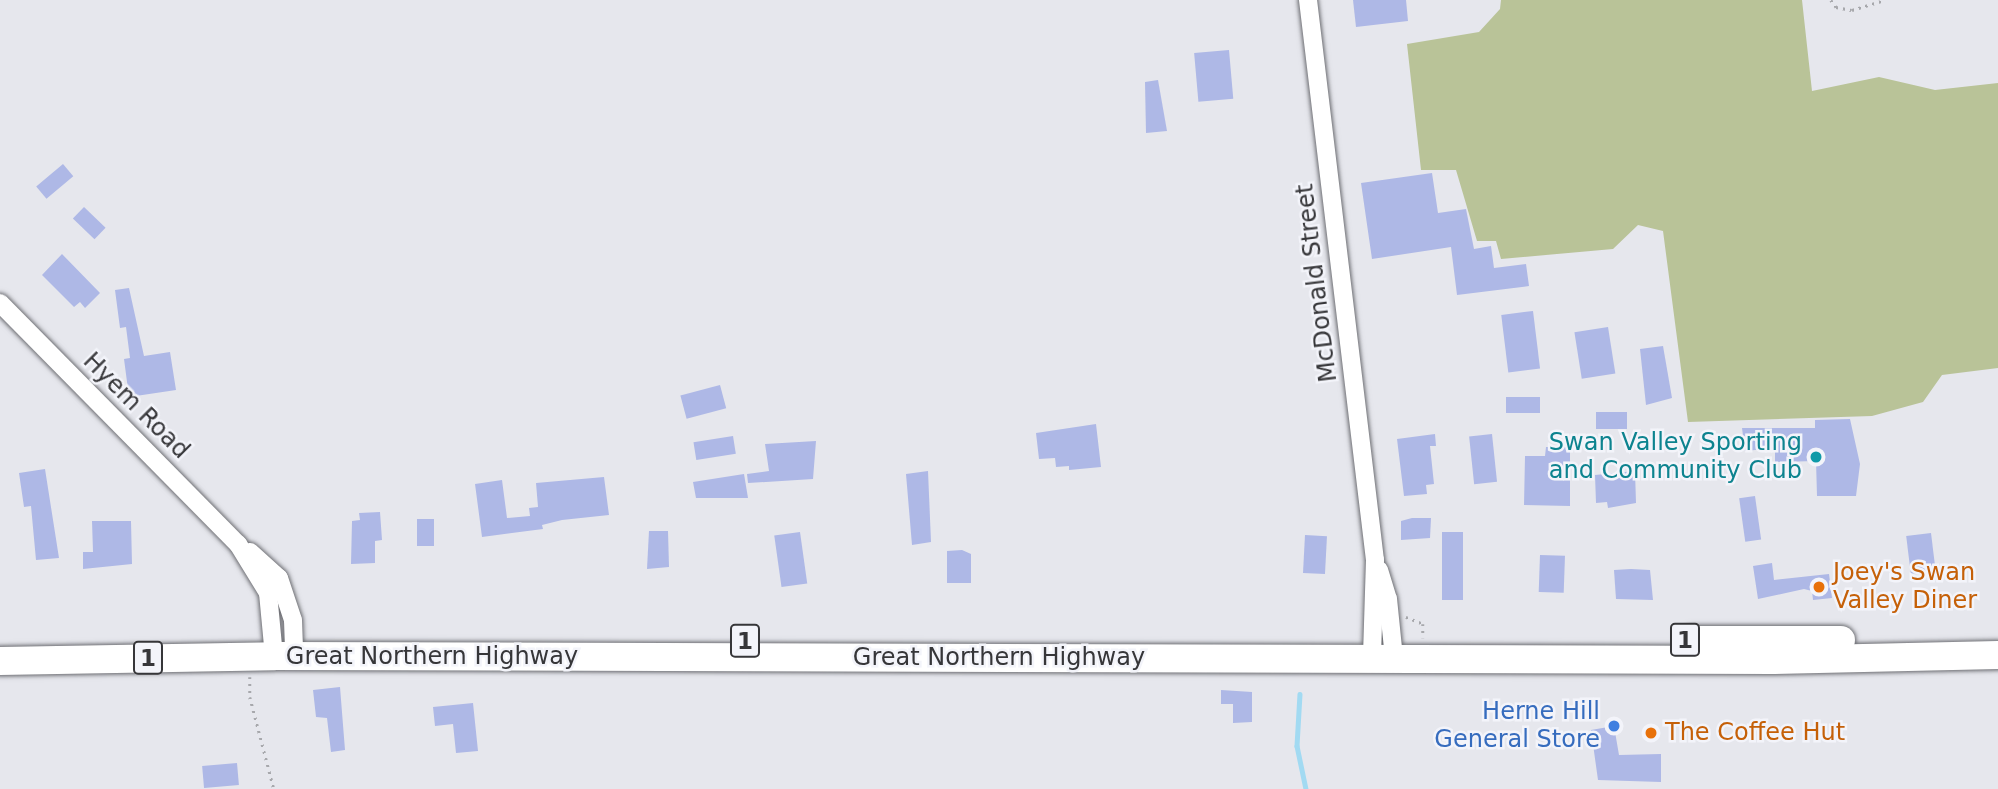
<!DOCTYPE html>
<html>
<head>
<meta charset="utf-8">
<style>
  body { margin:0 }
  #map { position:relative; width:1998px; height:789px; overflow:hidden; background:#e6e7ed; font-family:"DejaVu Sans",sans-serif }
  div>[style] { position:absolute }
  .green>* { inset:0; background:#b9c398 }
  .stream>* { height:4.5px; margin:-2.25px; padding:0 2.25px; transform-origin:2.25px; border-radius:2.25px; background:#a2daf2 }
  .building>* { inset:0; background:#aeb8e6; transform-origin:0 0 }
  .path>* { height:2.5px; margin-top:-1.25px; transform-origin:0; background:repeating-linear-gradient(90deg,#a7a8ac 0 2px,transparent 0 7px) }
  .roads { filter:drop-shadow(0 0 2px #6e6f74) drop-shadow(0 0 2px #6e6f74) }
  .minor>* { height:18px; margin:-9px; padding:0 9px; transform-origin:9px; border-radius:9px; background:#fff }
  .trunk>* { height:28px; margin:-14px; padding:0 14px; transform-origin:14px; border-radius:14px; background:#fff }
  .dots>* { width:19px; height:19px; translate:-50% -50%; box-sizing:border-box; border:4px solid #f3f4fa; border-radius:50% }
  span { translate:-50% -50%; white-space:nowrap; text-align:center; line-height:1.15; -webkit-text-stroke:5px #f3f4fa; paint-order:stroke }
  .shield-label span { padding:2px 5px; background:#f3f4fa; border:2px solid; border-radius:5px; -webkit-text-stroke-width:0 }
  .shield-label { font-size:23px; color:#363639; font-weight:700 }
  .street-label { font-size:24px; color:#363639 }
  .culture-label { font-size:24px; color:#0d838f }
  .right { translate:-100% -50%; text-align:right }
  .food-label { font-size:24px; color:#c56008 }
  .left { translate:0 -50%; text-align:left }
  .shop-label { font-size:24px; color:#366cbe }
</style>
</head>
<body>
<div id="map">
  <div class="green">
    <div style="clip-path:polygon(1501px 0,1802px 0,1812px 91px,1879px 77px,1935px 90px,1998px 83px,1998px 368px,1942px 375px,1923px 402px,1872px 416px,1688px 422px,1663px 231px,1638px 225px,1613px 249px,1501px 259px,1496px 241px,1477px 241px,1456px 170px,1421px 170px,1407px 44px,1479px 32px,1500px 9px)"></div>
  </div>
  <div class="stream">
    <div style="left:1300px;top:694px;width:52px;rotate:93.3deg"></div>
    <div style="left:1297px;top:746px;width:44px;rotate:78.2deg"></div>
  </div>
  <div class="building">
    <div style="clip-path:polygon(1353px 0,1406px 0,1408px 21px,1356px 27px)"></div>
    <div style="left:1229px;top:50px;width:49px;height:35px;rotate:85deg"></div>
    <div style="clip-path:polygon(1158px 80px,1167px 131px,1146px 133px,1145px 82px)"></div>
    <div style="left:63px;top:164px;width:16px;height:35px;rotate:50deg"></div>
    <div style="clip-path:polygon(1432px 173px,1438px 213px,1466px 209px,1474px 249px,1491px 246px,1494px 268px,1526px 264px,1529px 286px,1457px 295px,1451px 247px,1372px 259px,1361px 183px)"></div>
    <div style="left:84px;top:207px;width:30px;height:16px;rotate:44deg"></div>
    <div style="clip-path:polygon(62px 254px,100px 293px,85px 308px,80px 302px,74px 307px,42px 275px)"></div>
    <div style="clip-path:polygon(129px 288px,144px 356px,170px 352px,176px 390px,129px 397px,124px 359px,130px 358px,126px 327px,120px 328px,115px 290px)"></div>
    <div style="left:1533px;top:311px;width:58px;height:32px;rotate:83deg"></div>
    <div style="left:1608px;top:327px;width:47px;height:34px;rotate:81deg"></div>
    <div style="clip-path:polygon(1663px 346px,1672px 398px,1646px 405px,1640px 349px)"></div>
    <div style="left:720px;top:385px;width:24px;height:41px;rotate:75deg"></div>
    <div style="left:1506px;top:397px;width:34px;height:16px"></div>
    <div style="left:1596px;top:412px;width:31px;height:17px"></div>
    <div style="clip-path:polygon(1850px 419px,1860px 464px,1856px 496px,1817px 496px,1816px 461px,1775px 462px,1775px 448px,1745px 451px,1742px 428px,1815px 428px,1815px 420px)"></div>
    <div style="clip-path:polygon(1096px 424px,1101px 467px,1069px 470px,1069px 466px,1056px 467px,1055px 458px,1039px 459px,1036px 433px)"></div>
    <div style="clip-path:polygon(1435px 434px,1436px 446px,1430px 446px,1434px 484px,1426px 485px,1427px 494px,1404px 496px,1397px 439px)"></div>
    <div style="left:1492px;top:434px;width:48px;height:23px;rotate:84deg"></div>
    <div style="left:733px;top:436px;width:18px;height:40px;rotate:81deg"></div>
    <div style="clip-path:polygon(816px 441px,813px 479px,748px 483px,747px 474px,769px 471px,765px 444px)"></div>
    <div style="clip-path:polygon(1546px 447px,1570px 447px,1570px 506px,1524px 505px,1525px 456px,1545px 456px)"></div>
    <div style="clip-path:polygon(45px 469px,59px 558px,36px 560px,31px 506px,24px 507px,19px 473px)"></div>
    <div style="clip-path:polygon(928px 471px,931px 542px,912px 545px,906px 474px)"></div>
    <div style="clip-path:polygon(1635px 471px,1636px 503px,1608px 508px,1607px 502px,1596px 503px,1595px 475px)"></div>
    <div style="clip-path:polygon(744px 474px,748px 498px,696px 498px,693px 482px)"></div>
    <div style="clip-path:polygon(604px 477px,609px 515px,562px 520px,542px 525px,543px 529px,482px 537px,475px 484px,502px 480px,507px 518px,530px 516px,529px 508px,538px 507px,536px 483px)"></div>
    <div style="left:1755px;top:496px;width:44px;height:16px;rotate:82deg"></div>
    <div style="clip-path:polygon(380px 512px,382px 540px,375px 541px,375px 563px,351px 564px,352px 521px,360px 520px,359px 513px)"></div>
    <div style="clip-path:polygon(1412px 518px,1431px 518px,1430px 538px,1401px 540px,1401px 521px)"></div>
    <div style="left:417px;top:519px;width:17px;height:27px"></div>
    <div style="clip-path:polygon(92px 521px,131px 521px,132px 564px,83px 569px,83px 552px,93px 552px)"></div>
    <div style="clip-path:polygon(649px 531px,668px 531px,669px 567px,647px 569px)"></div>
    <div style="left:800px;top:532px;width:52px;height:26px;rotate:82deg"></div>
    <div style="left:1442px;top:532px;width:21px;height:68px"></div>
    <div style="left:1931px;top:533px;width:38px;height:25px;rotate:83deg"></div>
    <div style="left:1305px;top:535px;width:22px;height:38px;rotate:3deg"></div>
    <div style="clip-path:polygon(962px 550px,971px 554px,971px 583px,947px 583px,947px 551px)"></div>
    <div style="left:1540px;top:555px;width:25px;height:37px;rotate:2deg"></div>
    <div style="clip-path:polygon(1772px 563px,1774px 580px,1829px 574px,1832px 598px,1813px 600px,1812px 591px,1804px 589px,1758px 599px,1753px 566px)"></div>
    <div style="clip-path:polygon(1631px 569px,1650px 570px,1653px 600px,1616px 599px,1614px 570px)"></div>
    <div style="clip-path:polygon(340px 687px,345px 750px,331px 752px,327px 718px,316px 717px,313px 690px)"></div>
    <div style="clip-path:polygon(1221px 690px,1252px 692px,1252px 722px,1233px 723px,1233px 704px,1221px 704px)"></div>
    <div style="clip-path:polygon(473px 703px,478px 751px,456px 753px,453px 724px,435px 726px,433px 707px)"></div>
    <div style="clip-path:polygon(1614px 726px,1619px 755px,1661px 754px,1661px 782px,1598px 780px,1591px 730px)"></div>
    <div style="left:237px;top:763px;width:22px;height:35px;rotate:85deg"></div>
  </div>
  <div class="path">
    <div style="left:1831px;top:0;width:9px;rotate:54deg"></div>
    <div style="left:1836px;top:7px;width:16px;rotate:11deg"></div>
    <div style="left:1852px;top:10px;width:34px;rotate:-17deg"></div>
    <div style="left:1406px;top:617px;width:18px;rotate:22deg"></div>
    <div style="left:1423px;top:624px;width:14px;rotate:90deg"></div>
    <div style="left:250px;top:677px;width:20px;rotate:90deg"></div>
    <div style="left:250px;top:697px;width:95px;rotate:75.4deg"></div>
  </div>
  <div class="roads">
    <div class="minor">
      <div style="left:1308px;top:0;width:564px;rotate:83.18deg"></div>
      <div style="left:1375px;top:560px;width:98px;rotate:91.8deg"></div>
      <div style="left:0;top:303px;width:339px;rotate:45.4deg"></div>
      <div style="left:238px;top:544px;width:57px;rotate:58.5deg"></div>
      <div style="left:268px;top:593px;width:63px;rotate:84.6deg"></div>
      <div style="left:250px;top:552px;width:39px;rotate:42deg"></div>
      <div style="left:279px;top:578px;width:44px;rotate:71.6deg"></div>
      <div style="left:293px;top:620px;width:36px;rotate:88deg"></div>
      <div style="left:1379px;top:570px;width:30px;rotate:73deg"></div>
      <div style="left:1388px;top:599px;width:59px;rotate:84.2deg"></div>
    </div>
    <div class="trunk">
      <div style="left:1693px;top:640px;width:148px"></div>
      <div style="left:0;top:661px;width:274px;rotate:-1deg"></div>
      <div style="left:274px;top:656px;width:1500px;rotate:0.15deg"></div>
      <div style="left:1774px;top:660px;width:224px;rotate:-1.3deg"></div>
    </div>
  </div>
  <div class="dots">
    <div style="left:1816px;top:457px;background:#0f9aa8"></div>
    <div style="left:1819px;top:587px;background:#e8710a"></div>
    <div style="left:1614px;top:726px;background:#3f7fe0"></div>
    <div style="left:1651px;top:733px;background:#e8710a"></div>
  </div>
  <div class="shield-label">
    <span style="left:1685px;top:640px">1</span>
    <span style="left:745px;top:641px">1</span>
    <span style="left:148px;top:658px">1</span>
  </div>
  <div class="street-label">
    <span style="left:1317px;top:283px;rotate:-97deg">McDonald Street</span>
    <span style="left:136px;top:406px;rotate:45deg">Hyem Road</span>
    <span style="left:432px;top:657px">Great Northern Highway</span>
    <span style="left:999px;top:658px">Great Northern Highway</span>
  </div>
  <div class="culture-label">
    <span class="right" style="left:1802px;top:457px">Swan Valley Sporting<br>and Community Club</span>
  </div>
  <div class="food-label">
    <span class="left" style="left:1833px;top:587px">Joey's Swan<br>Valley Diner</span>
    <span class="left" style="left:1665px;top:733px">The Coffee Hut</span>
  </div>
  <div class="shop-label">
    <span class="right" style="left:1600px;top:726px">Herne Hill<br>General Store</span>
  </div>
</div>
</body>
</html>
